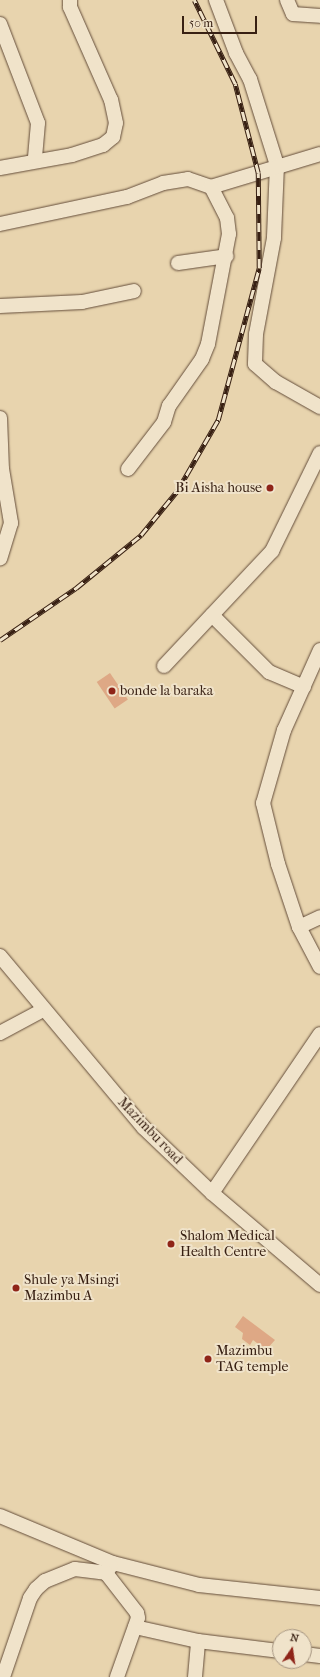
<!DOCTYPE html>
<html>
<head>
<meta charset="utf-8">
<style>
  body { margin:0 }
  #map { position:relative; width:320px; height:1677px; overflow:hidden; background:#e8d4ae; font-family:"IM FELL French Canon",serif }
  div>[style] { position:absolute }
  .building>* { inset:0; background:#dea885; transform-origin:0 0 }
  .roads { filter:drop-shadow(0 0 1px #644d3a) drop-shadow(0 0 1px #644d3a) }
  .minor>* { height:14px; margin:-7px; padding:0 7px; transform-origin:7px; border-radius:7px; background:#f0e3ca }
  .rail>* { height:4.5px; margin-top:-2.25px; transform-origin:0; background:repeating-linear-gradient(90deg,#f0e3ca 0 9px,#382013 0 18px); box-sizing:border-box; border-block:1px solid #382013 }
  .dots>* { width:11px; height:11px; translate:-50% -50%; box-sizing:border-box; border:2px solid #f0e3ca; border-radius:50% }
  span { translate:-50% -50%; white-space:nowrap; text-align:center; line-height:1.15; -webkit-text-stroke:4px #f0e3ca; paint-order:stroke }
  .poi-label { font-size:14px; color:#382013 }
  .right { translate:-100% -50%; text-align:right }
  .left { translate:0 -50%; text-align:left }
  .street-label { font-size:14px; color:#382013 }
  .north { position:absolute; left:272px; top:1629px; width:40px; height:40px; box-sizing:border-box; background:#f0e3ca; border:1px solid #a69581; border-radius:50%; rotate:13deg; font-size:11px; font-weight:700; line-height:16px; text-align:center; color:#382013 }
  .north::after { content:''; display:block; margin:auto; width:14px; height:18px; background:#8f2418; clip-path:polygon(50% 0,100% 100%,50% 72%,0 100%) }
  .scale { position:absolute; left:182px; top:16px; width:75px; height:18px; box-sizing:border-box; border:2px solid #382013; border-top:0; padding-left:5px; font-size:12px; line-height:14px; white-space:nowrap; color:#382013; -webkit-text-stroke:3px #f0e3ca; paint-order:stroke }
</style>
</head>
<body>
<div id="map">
  <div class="building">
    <div style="left:110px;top:673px;width:32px;height:16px;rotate:56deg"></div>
    <div style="clip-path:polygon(243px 1316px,275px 1340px,266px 1350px,253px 1340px,250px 1345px,242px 1339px,243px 1333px,235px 1327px)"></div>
  </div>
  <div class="roads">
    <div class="minor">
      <div style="left:216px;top:0;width:57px;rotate:69.3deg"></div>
      <div style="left:236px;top:53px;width:30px;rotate:62deg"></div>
      <div style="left:250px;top:79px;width:90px;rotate:72.6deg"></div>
      <div style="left:277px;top:165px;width:73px;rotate:92.4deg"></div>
      <div style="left:274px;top:238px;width:98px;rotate:100.6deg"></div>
      <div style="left:256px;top:334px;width:30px;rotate:92deg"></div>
      <div style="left:255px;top:364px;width:28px;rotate:41deg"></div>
      <div style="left:276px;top:382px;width:51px;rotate:29.6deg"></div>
      <div style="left:287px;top:0;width:15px;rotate:67deg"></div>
      <div style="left:293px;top:14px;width:27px;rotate:4deg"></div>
      <div style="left:0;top:24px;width:106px;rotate:69deg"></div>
      <div style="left:38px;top:123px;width:38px;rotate:95deg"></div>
      <div style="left:0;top:168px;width:73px;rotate:-10.2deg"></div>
      <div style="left:72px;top:155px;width:33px;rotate:-18deg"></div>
      <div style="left:103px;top:145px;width:13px;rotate:-39deg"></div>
      <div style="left:113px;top:137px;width:14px;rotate:-78deg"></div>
      <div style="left:116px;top:123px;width:24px;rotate:-102deg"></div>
      <div style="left:111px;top:100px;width:102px;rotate:-113.8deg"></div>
      <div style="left:70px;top:7px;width:7px;rotate:-90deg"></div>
      <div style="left:0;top:224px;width:130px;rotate:-12deg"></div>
      <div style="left:127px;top:197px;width:39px;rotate:-21deg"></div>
      <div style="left:163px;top:183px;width:25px;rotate:-9deg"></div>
      <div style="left:188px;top:179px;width:24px;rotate:19deg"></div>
      <div style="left:211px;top:187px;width:114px;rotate:-16.8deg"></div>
      <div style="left:178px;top:263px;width:49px;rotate:-8.1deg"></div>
      <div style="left:0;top:306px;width:82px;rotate:-2.8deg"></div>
      <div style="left:82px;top:302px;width:53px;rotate:-11.9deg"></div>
      <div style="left:0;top:418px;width:51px;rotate:87.8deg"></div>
      <div style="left:2px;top:469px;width:55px;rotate:80.5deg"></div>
      <div style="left:11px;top:523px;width:37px;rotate:107deg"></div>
      <div style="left:128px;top:469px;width:59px;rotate:-52.5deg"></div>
      <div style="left:164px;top:422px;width:17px;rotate:-73deg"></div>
      <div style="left:169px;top:406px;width:57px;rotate:-54.9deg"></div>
      <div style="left:202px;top:359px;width:16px;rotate:-68deg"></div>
      <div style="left:208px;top:344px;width:112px;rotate:-79.2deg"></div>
      <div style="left:229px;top:234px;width:16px;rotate:-97deg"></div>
      <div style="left:227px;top:218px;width:35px;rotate:-117deg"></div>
      <div style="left:212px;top:615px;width:81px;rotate:45deg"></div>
      <div style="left:269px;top:672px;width:38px;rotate:23deg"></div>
      <div style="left:320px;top:650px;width:88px;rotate:114.2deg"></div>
      <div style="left:284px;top:730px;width:76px;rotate:106deg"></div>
      <div style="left:263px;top:803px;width:63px;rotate:76.2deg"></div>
      <div style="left:278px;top:864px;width:66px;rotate:71.6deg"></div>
      <div style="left:299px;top:927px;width:45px;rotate:62.3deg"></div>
      <div style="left:164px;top:666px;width:158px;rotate:-46.8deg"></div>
      <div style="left:272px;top:551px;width:109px;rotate:-63.9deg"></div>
      <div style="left:299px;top:927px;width:23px;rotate:-25deg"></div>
      <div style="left:0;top:956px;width:224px;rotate:50.1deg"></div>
      <div style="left:144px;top:1128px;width:94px;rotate:43.7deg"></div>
      <div style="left:212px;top:1193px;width:142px;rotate:40.4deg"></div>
      <div style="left:0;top:1033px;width:49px;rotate:-28.1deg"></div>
      <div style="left:212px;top:1193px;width:192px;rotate:-55.8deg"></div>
      <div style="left:0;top:1516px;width:122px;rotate:22.6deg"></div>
      <div style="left:113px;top:1563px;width:89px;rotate:14.3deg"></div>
      <div style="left:199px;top:1585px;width:122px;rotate:6.1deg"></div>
      <div style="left:111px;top:1566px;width:9px;rotate:126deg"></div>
      <div style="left:106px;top:1573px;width:51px;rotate:52.2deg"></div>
      <div style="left:137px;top:1613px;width:5px;rotate:79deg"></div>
      <div style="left:138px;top:1618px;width:63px;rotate:109.6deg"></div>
      <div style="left:135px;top:1627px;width:65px;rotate:12.5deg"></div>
      <div style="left:198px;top:1641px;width:83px;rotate:7deg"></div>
      <div style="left:304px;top:1654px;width:16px;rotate:7deg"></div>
      <div style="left:3px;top:1677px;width:83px;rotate:-71.1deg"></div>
      <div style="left:30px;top:1598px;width:11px;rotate:-56deg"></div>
      <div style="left:36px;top:1589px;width:12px;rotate:-42deg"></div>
      <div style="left:45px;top:1581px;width:32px;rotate:-22deg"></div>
      <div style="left:75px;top:1569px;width:31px;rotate:7deg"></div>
      <div style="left:195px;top:1677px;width:36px;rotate:-85deg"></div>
    </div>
  </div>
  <div class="rail">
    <div style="left:0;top:640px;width:92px;rotate:-34.4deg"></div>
    <div style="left:76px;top:588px;width:84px;rotate:-39.2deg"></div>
    <div style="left:141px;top:535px;width:57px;rotate:-50.7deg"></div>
    <div style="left:177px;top:491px;width:82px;rotate:-60deg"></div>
    <div style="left:218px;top:420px;width:157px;rotate:-74.9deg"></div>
    <div style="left:259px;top:268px;width:95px;rotate:-90.6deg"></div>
    <div style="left:258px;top:173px;width:92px;rotate:-104.5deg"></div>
    <div style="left:235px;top:84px;width:93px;rotate:-116deg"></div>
  </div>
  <div class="dots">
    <div style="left:270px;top:488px;background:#8f2418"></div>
    <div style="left:112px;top:691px;background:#8f2418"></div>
    <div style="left:171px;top:1244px;background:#8f2418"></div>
    <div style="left:16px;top:1288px;background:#8f2418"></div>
    <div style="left:208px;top:1359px;background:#8f2418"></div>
  </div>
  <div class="poi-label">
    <span class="right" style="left:262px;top:488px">Bi Aisha house</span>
    <span class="left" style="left:120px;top:691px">bonde la baraka</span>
    <span class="left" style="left:180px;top:1244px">Shalom Medical<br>Health Centre</span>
    <span class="left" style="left:24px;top:1288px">Shule ya Msingi<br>Mazimbu A</span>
    <span class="left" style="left:216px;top:1359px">Mazimbu<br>TAG temple</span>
  </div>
  <div class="street-label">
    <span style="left:150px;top:1131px;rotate:46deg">Mazimbu road</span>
  </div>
  <div class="north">N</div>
  <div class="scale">50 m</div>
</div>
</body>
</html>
